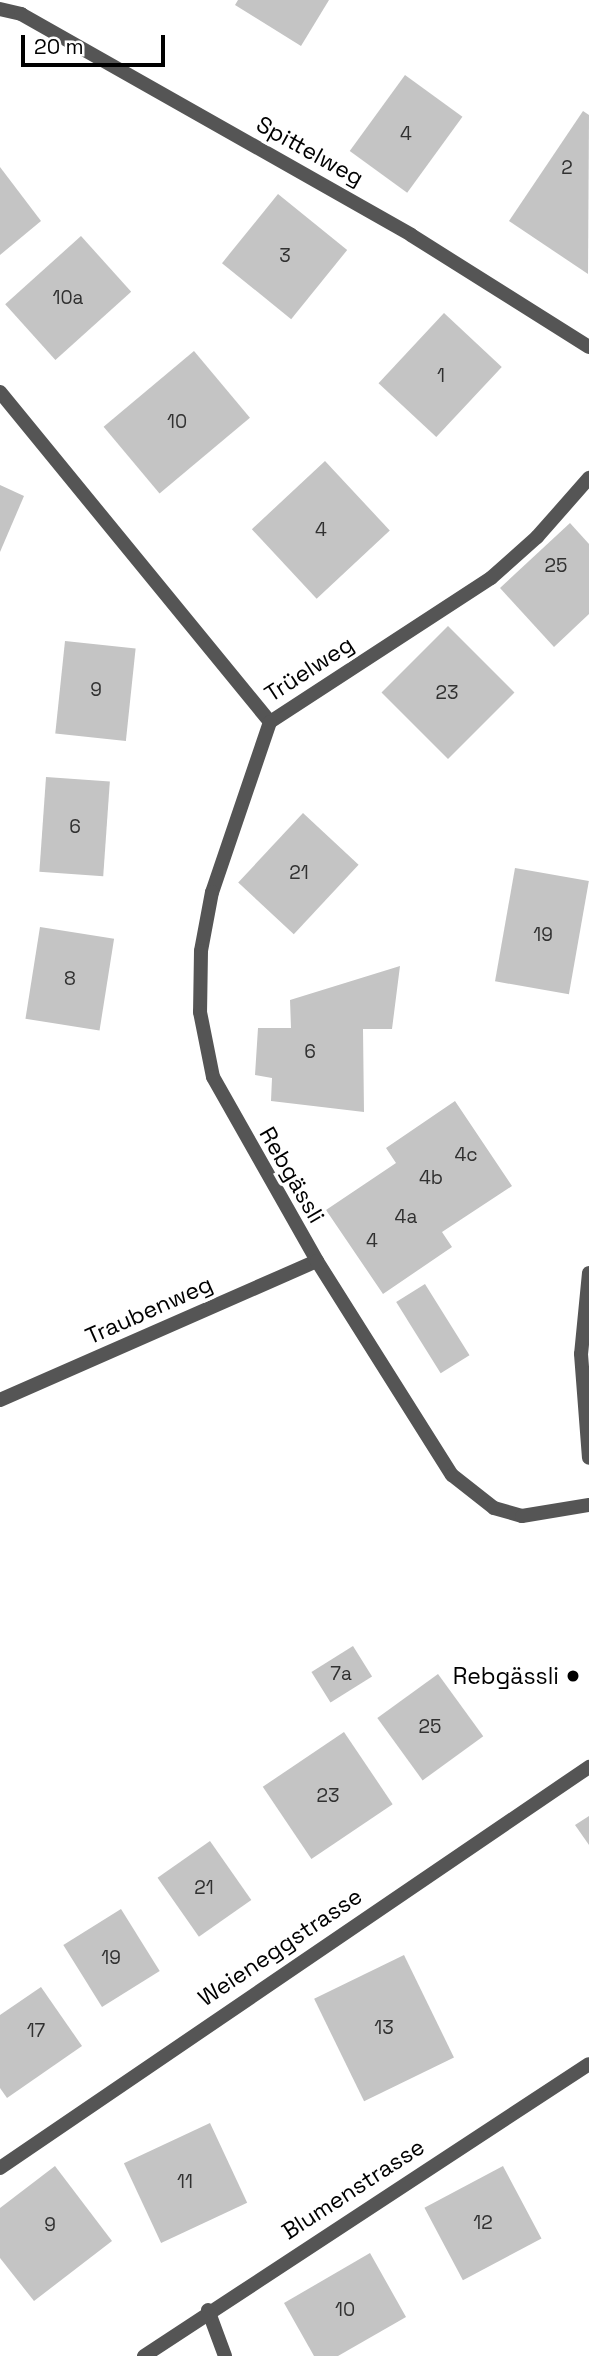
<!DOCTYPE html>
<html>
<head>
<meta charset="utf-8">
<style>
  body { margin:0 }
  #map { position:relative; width:589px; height:2356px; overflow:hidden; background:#fff; font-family:"Space Grotesk",sans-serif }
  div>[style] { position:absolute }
  .building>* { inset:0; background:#c4c4c4; transform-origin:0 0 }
  .service>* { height:14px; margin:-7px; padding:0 7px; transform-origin:7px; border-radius:7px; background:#555 }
  .minor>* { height:14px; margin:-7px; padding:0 7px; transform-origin:7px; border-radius:7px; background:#555 }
  .tertiary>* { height:14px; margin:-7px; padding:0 7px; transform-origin:7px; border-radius:7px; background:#555 }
  .dots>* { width:19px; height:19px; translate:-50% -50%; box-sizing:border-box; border:4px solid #fff; border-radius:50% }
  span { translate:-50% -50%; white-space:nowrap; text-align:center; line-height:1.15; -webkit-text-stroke:7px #fff; paint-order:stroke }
  .number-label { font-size:19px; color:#313131 }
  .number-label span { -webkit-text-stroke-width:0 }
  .street-label { font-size:23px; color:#000 }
  .poi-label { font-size:23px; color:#000 }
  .right { translate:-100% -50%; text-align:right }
  .scale { position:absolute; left:21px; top:35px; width:144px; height:32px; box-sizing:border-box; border:4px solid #000; border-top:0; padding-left:9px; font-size:21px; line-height:24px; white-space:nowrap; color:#000; -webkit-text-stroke:5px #fff; paint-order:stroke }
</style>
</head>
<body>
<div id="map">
  <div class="building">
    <div style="clip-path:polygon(238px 0,329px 0,301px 46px,235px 5px)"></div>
    <div style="left:405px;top:75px;width:71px;height:94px;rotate:36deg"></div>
    <div style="clip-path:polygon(583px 111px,589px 115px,588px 274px,509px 221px)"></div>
    <div style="clip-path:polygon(0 167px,41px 221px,0 255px)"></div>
    <div style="left:278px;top:194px;width:89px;height:89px;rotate:39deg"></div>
    <div style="left:81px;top:236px;width:75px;height:102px;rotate:48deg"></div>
    <div style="left:444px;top:313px;width:79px;height:96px;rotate:43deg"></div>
    <div style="left:194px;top:351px;width:87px;height:118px;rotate:50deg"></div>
    <div style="left:325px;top:461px;width:95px;height:100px;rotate:47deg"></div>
    <div style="clip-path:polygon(0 485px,24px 496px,0 552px)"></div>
    <div style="clip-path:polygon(570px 523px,589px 544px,589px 614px,554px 647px,500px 588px)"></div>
    <div style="left:448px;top:626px;width:94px;height:94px;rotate:45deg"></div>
    <div style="left:65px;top:641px;width:71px;height:93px;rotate:6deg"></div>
    <div style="left:46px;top:777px;width:64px;height:95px;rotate:4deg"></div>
    <div style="left:303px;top:813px;width:76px;height:95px;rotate:43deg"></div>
    <div style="left:515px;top:868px;width:75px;height:115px;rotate:10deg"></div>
    <div style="left:40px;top:927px;width:75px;height:93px;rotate:9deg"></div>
    <div style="clip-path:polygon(400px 966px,392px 1029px,363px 1029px,364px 1112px,271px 1101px,272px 1078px,255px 1075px,258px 1028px,291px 1028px,290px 1000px)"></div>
    <div style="clip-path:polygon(455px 1101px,512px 1186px,442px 1232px,452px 1247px,383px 1294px,326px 1210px,396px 1163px,386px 1148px)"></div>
    <div style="left:425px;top:1284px;width:84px;height:34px;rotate:58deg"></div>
    <div style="left:353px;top:1646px;width:36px;height:49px;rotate:58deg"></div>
    <div style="left:438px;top:1674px;width:77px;height:75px;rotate:54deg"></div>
    <div style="left:344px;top:1732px;width:87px;height:98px;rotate:56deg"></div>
    <div style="clip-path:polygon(589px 1816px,589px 1845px,575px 1825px)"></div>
    <div style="left:210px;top:1841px;width:72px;height:64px;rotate:55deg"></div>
    <div style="left:121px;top:1909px;width:73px;height:68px;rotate:58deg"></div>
    <div style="left:404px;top:1955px;width:114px;height:100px;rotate:64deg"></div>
    <div style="clip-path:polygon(41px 1987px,82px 2046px,7px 2098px,0 2088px,0 2015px)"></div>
    <div style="left:210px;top:2123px;width:88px;height:95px;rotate:65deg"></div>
    <div style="clip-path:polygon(55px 2166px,112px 2241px,34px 2301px,0 2258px,0 2208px)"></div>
    <div style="left:503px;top:2166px;width:82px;height:89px;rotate:62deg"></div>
    <div style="clip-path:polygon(370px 2253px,406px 2317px,338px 2356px,314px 2356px,284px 2303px)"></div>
  </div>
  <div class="service">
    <div style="left:0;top:1400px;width:346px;rotate:-23.7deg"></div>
  </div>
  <div class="minor">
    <div style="left:0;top:9px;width:22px;rotate:13deg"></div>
    <div style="left:21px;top:14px;width:448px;rotate:29.5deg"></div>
    <div style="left:411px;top:235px;width:210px;rotate:32.2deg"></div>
    <div style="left:0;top:392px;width:426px;rotate:50.7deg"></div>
    <div style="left:270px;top:722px;width:264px;rotate:-33.1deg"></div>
    <div style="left:491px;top:578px;width:62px;rotate:-41.7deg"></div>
    <div style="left:537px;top:537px;width:79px;rotate:-48.6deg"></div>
    <div style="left:270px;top:722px;width:180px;rotate:108.8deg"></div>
    <div style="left:212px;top:892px;width:60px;rotate:100.6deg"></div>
    <div style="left:201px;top:951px;width:61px;rotate:90.9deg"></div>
    <div style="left:200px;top:1012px;width:66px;rotate:78.7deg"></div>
    <div style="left:213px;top:1077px;width:211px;rotate:60.5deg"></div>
    <div style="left:317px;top:1261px;width:253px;rotate:57.8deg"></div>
    <div style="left:452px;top:1475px;width:53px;rotate:38.2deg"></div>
    <div style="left:494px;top:1508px;width:29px;rotate:16deg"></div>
    <div style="left:522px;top:1516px;width:68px;rotate:-9.3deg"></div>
    <div style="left:0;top:2168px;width:713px;rotate:-34.25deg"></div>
    <div style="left:208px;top:2310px;width:49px;rotate:69.7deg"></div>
    <div style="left:144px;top:2356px;width:532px;rotate:-33.27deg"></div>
  </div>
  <div class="tertiary">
    <div style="left:589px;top:1273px;width:81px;rotate:95.6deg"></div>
    <div style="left:581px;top:1354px;width:104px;rotate:85.6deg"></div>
  </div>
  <div class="dots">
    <div style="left:573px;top:1676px;background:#000"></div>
  </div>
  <div class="number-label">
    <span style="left:406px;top:134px">4</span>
    <span style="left:567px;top:168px">2</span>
    <span style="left:285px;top:256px">3</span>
    <span style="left:68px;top:298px">10a</span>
    <span style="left:441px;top:376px">1</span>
    <span style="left:177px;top:422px">10</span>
    <span style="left:321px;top:530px">4</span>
    <span style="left:556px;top:566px">25</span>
    <span style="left:96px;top:690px">9</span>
    <span style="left:447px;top:693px">23</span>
    <span style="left:75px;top:827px">6</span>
    <span style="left:299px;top:873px">21</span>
    <span style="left:543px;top:935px">19</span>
    <span style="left:70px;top:979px">8</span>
    <span style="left:310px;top:1052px">6</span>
    <span style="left:466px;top:1155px">4c</span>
    <span style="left:431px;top:1178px">4b</span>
    <span style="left:406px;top:1217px">4a</span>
    <span style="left:372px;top:1241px">4</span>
    <span style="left:341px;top:1674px">7a</span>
    <span style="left:430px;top:1727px">25</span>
    <span style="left:328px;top:1796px">23</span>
    <span style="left:204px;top:1888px">21</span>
    <span style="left:111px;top:1958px">19</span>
    <span style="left:384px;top:2028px">13</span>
    <span style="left:36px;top:2031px">17</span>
    <span style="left:185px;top:2182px">11</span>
    <span style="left:483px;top:2223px">12</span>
    <span style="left:50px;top:2225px">9</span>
    <span style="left:345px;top:2310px">10</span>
  </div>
  <div class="street-label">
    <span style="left:310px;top:151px;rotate:29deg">Spittelweg</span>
    <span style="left:309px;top:669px;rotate:-33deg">Trüelweg</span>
    <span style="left:292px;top:1175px;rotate:60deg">Rebgässli</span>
    <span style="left:149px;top:1310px;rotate:-24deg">Traubenweg</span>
    <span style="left:280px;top:1947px;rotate:-34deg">Weieneggstrasse</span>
    <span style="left:353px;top:2189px;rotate:-33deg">Blumenstrasse</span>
  </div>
  <div class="poi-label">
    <span class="right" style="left:559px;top:1676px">Rebgässli</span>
  </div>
  <div class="scale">20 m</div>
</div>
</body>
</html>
